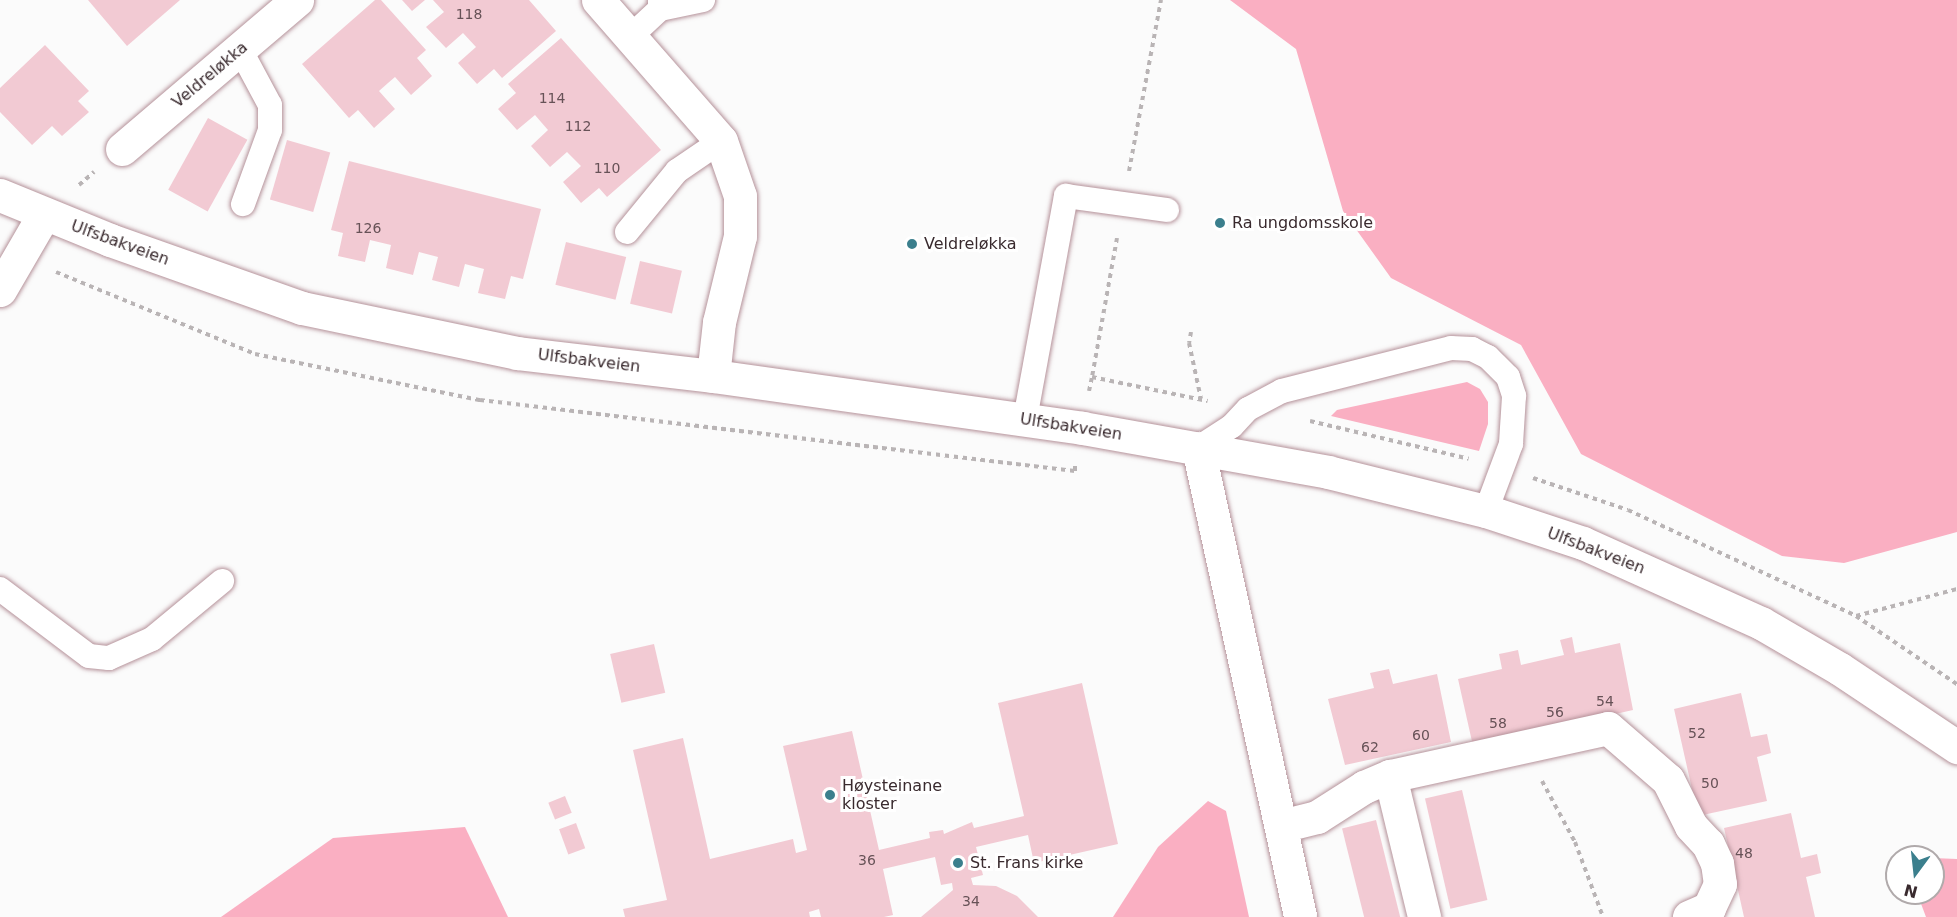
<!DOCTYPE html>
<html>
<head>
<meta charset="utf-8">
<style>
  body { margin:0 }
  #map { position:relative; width:1957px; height:917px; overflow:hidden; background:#fbfbfb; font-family:"DejaVu Sans",sans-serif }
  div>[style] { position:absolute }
  .green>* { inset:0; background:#faafc2 }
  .building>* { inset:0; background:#f2cad3; transform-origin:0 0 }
  .path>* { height:4px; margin-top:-2px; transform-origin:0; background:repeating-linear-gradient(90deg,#b9b4b5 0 4.5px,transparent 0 9px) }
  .roads { filter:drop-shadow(0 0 2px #b5929a) drop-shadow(0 0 2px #b5929a) }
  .service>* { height:24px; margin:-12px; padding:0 12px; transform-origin:12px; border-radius:12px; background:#fff }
  .pedestrian>* { height:33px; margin:-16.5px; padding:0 16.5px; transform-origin:16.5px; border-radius:16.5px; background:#fff }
  .minor>* { height:33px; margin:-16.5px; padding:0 16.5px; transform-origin:16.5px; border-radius:16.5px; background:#fff }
  .tertiary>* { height:33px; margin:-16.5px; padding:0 16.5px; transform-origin:16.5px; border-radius:16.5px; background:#fff }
  .dots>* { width:16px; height:16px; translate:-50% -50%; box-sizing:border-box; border:3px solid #fff; border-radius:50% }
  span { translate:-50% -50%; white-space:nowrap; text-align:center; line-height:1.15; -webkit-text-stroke:6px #fff; paint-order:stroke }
  .number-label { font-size:14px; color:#675257 }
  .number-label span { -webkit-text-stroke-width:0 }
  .street-label { font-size:16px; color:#392a2e }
  .poi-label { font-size:16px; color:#392a2e }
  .left { translate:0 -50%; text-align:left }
  .north { position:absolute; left:1885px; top:845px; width:60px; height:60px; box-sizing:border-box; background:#fff; border:2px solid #b0aaab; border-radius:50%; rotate:195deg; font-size:16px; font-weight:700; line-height:24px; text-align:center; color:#392a2e }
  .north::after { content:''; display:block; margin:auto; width:21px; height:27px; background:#3b7f8d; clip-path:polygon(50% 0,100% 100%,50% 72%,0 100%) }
</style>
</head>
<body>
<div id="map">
  <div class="green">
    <div style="clip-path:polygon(1230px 0,1957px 0,1957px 532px,1844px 563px,1782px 556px,1581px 454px,1521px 345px,1391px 278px,1343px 211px,1296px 49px)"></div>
    <div style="clip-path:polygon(1467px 382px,1480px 389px,1488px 402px,1488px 424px,1479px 451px,1331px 416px,1337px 410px)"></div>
    <div style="clip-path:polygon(1208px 801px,1226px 811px,1249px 917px,1113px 917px,1158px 847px)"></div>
    <div style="clip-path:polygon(465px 827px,508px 917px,221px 917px,333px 838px)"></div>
    <div style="clip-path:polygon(1933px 858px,1957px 859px,1957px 917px,1926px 917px,1917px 893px,1933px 893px)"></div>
  </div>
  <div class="building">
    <div style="clip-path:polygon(88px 0,180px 0,127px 46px)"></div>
    <div style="clip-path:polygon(375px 0,381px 0,426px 50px,417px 58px,432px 76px,411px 95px,395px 77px,388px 83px,379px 91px,395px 109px,374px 128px,358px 110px,349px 118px,302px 64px)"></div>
    <div style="clip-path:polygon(402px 0,425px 0,412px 11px)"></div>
    <div style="clip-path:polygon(433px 0,529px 0,556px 31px,502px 78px,494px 69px,477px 84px,458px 63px,476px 47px,463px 33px,446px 48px,426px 27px,444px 12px)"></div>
    <div style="clip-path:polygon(561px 38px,661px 150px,607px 197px,599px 188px,581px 203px,563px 182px,581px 166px,567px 152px,550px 167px,531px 146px,548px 130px,541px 122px,535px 115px,517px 130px,498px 109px,516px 93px,508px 84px)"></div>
    <div style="clip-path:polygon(45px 45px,89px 91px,78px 101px,89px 112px,62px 136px,52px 126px,32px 145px,0 112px,0 88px)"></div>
    <div style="left:208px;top:118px;width:45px;height:82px;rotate:29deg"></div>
    <div style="left:287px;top:140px;width:45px;height:62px;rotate:16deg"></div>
    <div style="clip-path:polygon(349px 161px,541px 209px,523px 279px,511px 276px,505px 299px,478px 293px,484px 269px,465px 264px,459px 287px,432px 280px,438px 257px,419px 252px,413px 275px,386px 268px,391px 245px,370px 240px,365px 262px,338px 256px,343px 233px,331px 230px)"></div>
    <div style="left:566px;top:242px;width:62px;height:44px;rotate:14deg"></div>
    <div style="left:640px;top:261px;width:43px;height:44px;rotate:13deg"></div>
    <div style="clip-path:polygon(1572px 637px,1575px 653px,1620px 643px,1633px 710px,1473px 746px,1458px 679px,1502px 669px,1499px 654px,1509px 652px,1518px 650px,1521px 665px,1564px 655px,1560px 640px)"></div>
    <div style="left:654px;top:644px;width:50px;height:45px;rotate:77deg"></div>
    <div style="clip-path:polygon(1389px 669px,1393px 684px,1437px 674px,1451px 742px,1345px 765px,1328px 699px,1374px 688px,1370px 673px)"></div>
    <div style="clip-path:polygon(1082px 683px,1118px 844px,1034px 863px,1028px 835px,976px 847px,983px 875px,971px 878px,973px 885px,996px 886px,1017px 896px,1038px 917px,921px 917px,953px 890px,952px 883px,941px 885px,935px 857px,883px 869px,893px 915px,884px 917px,821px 917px,819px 909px,809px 912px,810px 917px,625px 917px,623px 909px,667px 900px,633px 750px,683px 738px,710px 859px,793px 839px,796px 853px,807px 850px,783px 746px,852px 731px,879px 850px,930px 838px,929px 832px,943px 830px,944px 834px,972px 822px,974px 828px,1024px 816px,998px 703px)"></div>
    <div style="clip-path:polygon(1741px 693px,1751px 737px,1767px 734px,1771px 753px,1757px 757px,1767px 801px,1698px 816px,1674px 709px)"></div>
    <div style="left:1462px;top:790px;width:113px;height:38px;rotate:77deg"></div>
    <div style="left:565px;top:796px;width:18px;height:18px;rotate:68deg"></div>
    <div style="clip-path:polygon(1791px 813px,1801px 858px,1817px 854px,1821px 873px,1806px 877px,1815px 917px,1744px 917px,1724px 828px)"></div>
    <div style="left:1376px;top:820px;width:100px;height:35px;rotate:76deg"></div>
    <div style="left:576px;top:823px;width:27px;height:18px;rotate:70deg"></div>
  </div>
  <div class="path">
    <div style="left:1129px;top:171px;width:174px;rotate:-79.4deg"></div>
    <div style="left:79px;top:185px;width:20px;rotate:-41deg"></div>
    <div style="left:1117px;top:238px;width:141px;rotate:100.2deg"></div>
    <div style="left:1092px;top:377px;width:118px;rotate:11.7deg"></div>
    <div style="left:56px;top:272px;width:215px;rotate:22.4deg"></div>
    <div style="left:255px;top:354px;width:230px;rotate:11.6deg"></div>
    <div style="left:480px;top:400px;width:599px;rotate:6.8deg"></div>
    <div style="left:1075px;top:471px;width:5px;rotate:-90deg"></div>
    <div style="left:1191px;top:332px;width:11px;rotate:100deg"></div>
    <div style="left:1189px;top:343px;width:57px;rotate:77.9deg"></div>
    <div style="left:1089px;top:391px;width:14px;rotate:-78deg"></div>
    <div style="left:1310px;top:421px;width:163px;rotate:13.4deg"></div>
    <div style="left:1533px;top:478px;width:100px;rotate:18.6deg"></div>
    <div style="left:1628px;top:510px;width:251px;rotate:24.9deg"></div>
    <div style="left:1856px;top:616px;width:122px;rotate:34deg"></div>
    <div style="left:1856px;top:616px;width:105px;rotate:-15deg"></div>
    <div style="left:1542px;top:781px;width:69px;rotate:61.6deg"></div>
    <div style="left:1575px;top:842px;width:80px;rotate:69.5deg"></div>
  </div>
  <div class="roads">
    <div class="service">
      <div style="left:660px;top:9px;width:44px;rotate:-11.8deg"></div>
      <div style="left:630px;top:37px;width:41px;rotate:-43deg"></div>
      <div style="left:660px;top:9px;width:9px;rotate:-90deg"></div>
      <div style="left:241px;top:51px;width:61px;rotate:61.8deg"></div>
      <div style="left:270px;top:105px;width:25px;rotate:90deg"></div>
      <div style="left:270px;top:130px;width:79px;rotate:110deg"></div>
      <div style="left:627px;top:232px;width:79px;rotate:-50.7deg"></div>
      <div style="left:677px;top:171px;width:53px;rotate:-34.3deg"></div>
      <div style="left:1025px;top:419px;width:227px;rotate:-79.6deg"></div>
      <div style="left:1066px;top:196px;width:102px;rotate:7.9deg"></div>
      <div style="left:1198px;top:448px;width:40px;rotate:-32.9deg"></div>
      <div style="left:1232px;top:426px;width:23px;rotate:-47deg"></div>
      <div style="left:1248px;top:409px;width:38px;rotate:-28deg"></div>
      <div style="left:1282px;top:391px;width:174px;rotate:-14.3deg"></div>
      <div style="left:1451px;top:348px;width:21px;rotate:3deg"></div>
      <div style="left:1472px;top:349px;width:18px;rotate:27deg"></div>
      <div style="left:1488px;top:357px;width:28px;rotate:45deg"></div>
      <div style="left:1508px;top:377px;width:20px;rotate:72deg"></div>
      <div style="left:1514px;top:396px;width:48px;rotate:93.6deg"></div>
      <div style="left:1511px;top:444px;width:72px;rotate:110.5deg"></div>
      <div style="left:0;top:589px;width:111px;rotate:37deg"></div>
      <div style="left:89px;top:656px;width:20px;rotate:6deg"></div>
      <div style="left:109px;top:658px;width:47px;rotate:-23.8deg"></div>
      <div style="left:152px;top:639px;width:91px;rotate:-39.6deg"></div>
    </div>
    <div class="pedestrian">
      <div style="left:1390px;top:776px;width:145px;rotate:76.4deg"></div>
      <div style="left:1281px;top:826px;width:37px;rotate:-14deg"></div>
      <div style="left:1317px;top:817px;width:56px;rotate:-32.6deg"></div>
      <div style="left:1364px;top:787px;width:28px;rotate:-23deg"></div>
      <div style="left:1390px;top:776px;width:223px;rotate:-12.4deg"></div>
      <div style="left:1608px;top:728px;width:79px;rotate:40.9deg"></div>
      <div style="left:1668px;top:780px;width:51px;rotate:63.4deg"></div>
      <div style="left:1691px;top:826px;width:25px;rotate:47deg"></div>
      <div style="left:1708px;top:844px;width:21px;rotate:65deg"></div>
      <div style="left:1717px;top:863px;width:21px;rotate:82deg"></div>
      <div style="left:1720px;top:884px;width:26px;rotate:115deg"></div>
      <div style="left:1709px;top:908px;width:22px;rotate:156deg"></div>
    </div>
    <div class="minor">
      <div style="left:598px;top:0;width:187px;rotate:48.9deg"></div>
      <div style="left:721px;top:141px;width:58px;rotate:70.9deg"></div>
      <div style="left:740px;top:196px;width:40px;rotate:90deg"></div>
      <div style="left:740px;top:236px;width:89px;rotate:103.7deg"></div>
      <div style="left:719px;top:322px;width:54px;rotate:96.3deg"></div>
      <div style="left:122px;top:149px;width:230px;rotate:-40.4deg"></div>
      <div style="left:0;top:290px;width:88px;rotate:-59.9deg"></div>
      <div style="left:1198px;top:448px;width:480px;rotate:77.7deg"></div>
    </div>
    <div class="tertiary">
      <div style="left:0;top:195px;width:119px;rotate:22.2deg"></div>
      <div style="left:110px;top:240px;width:204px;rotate:19.5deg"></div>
      <div style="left:302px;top:308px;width:220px;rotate:11.8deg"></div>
      <div style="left:517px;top:353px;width:197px;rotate:6.7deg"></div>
      <div style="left:713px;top:376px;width:373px;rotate:8deg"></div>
      <div style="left:1082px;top:428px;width:250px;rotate:10.1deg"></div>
      <div style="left:1328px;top:472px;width:163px;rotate:13.9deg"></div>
      <div style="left:1486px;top:511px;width:102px;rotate:18.3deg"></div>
      <div style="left:1583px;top:543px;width:195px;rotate:24.2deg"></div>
      <div style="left:1761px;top:623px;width:91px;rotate:30.2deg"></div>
      <div style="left:1840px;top:669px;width:141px;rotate:33.7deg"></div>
    </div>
  </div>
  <div class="dots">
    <div style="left:1220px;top:223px;background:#3b7f8d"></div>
    <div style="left:912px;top:244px;background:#3b7f8d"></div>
    <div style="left:830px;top:795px;background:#3b7f8d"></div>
    <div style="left:958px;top:863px;background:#3b7f8d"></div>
  </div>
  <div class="number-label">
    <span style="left:469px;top:14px">118</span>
    <span style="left:552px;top:98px">114</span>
    <span style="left:578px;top:126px">112</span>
    <span style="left:607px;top:168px">110</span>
    <span style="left:368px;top:228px">126</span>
    <span style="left:1605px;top:701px">54</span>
    <span style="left:1555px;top:712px">56</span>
    <span style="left:1498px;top:723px">58</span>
    <span style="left:1697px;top:733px">52</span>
    <span style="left:1421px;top:735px">60</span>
    <span style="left:1370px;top:747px">62</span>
    <span style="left:1710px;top:783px">50</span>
    <span style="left:1744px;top:853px">48</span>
    <span style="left:867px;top:860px">36</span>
    <span style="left:971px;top:901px">34</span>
  </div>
  <div class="street-label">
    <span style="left:210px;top:75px;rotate:-40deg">Veldreløkka</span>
    <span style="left:120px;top:243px;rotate:20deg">Ulfsbakveien</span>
    <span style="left:589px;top:361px;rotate:7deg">Ulfsbakveien</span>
    <span style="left:1071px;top:427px;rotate:9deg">Ulfsbakveien</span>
    <span style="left:1596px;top:551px;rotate:21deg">Ulfsbakveien</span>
  </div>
  <div class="poi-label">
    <span class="left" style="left:1232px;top:223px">Ra ungdomsskole</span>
    <span class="left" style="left:924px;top:244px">Veldreløkka</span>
    <span class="left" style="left:842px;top:795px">Høysteinane<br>kloster</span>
    <span class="left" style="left:970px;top:863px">St. Frans kirke</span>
  </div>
  <div class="north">N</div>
</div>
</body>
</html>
